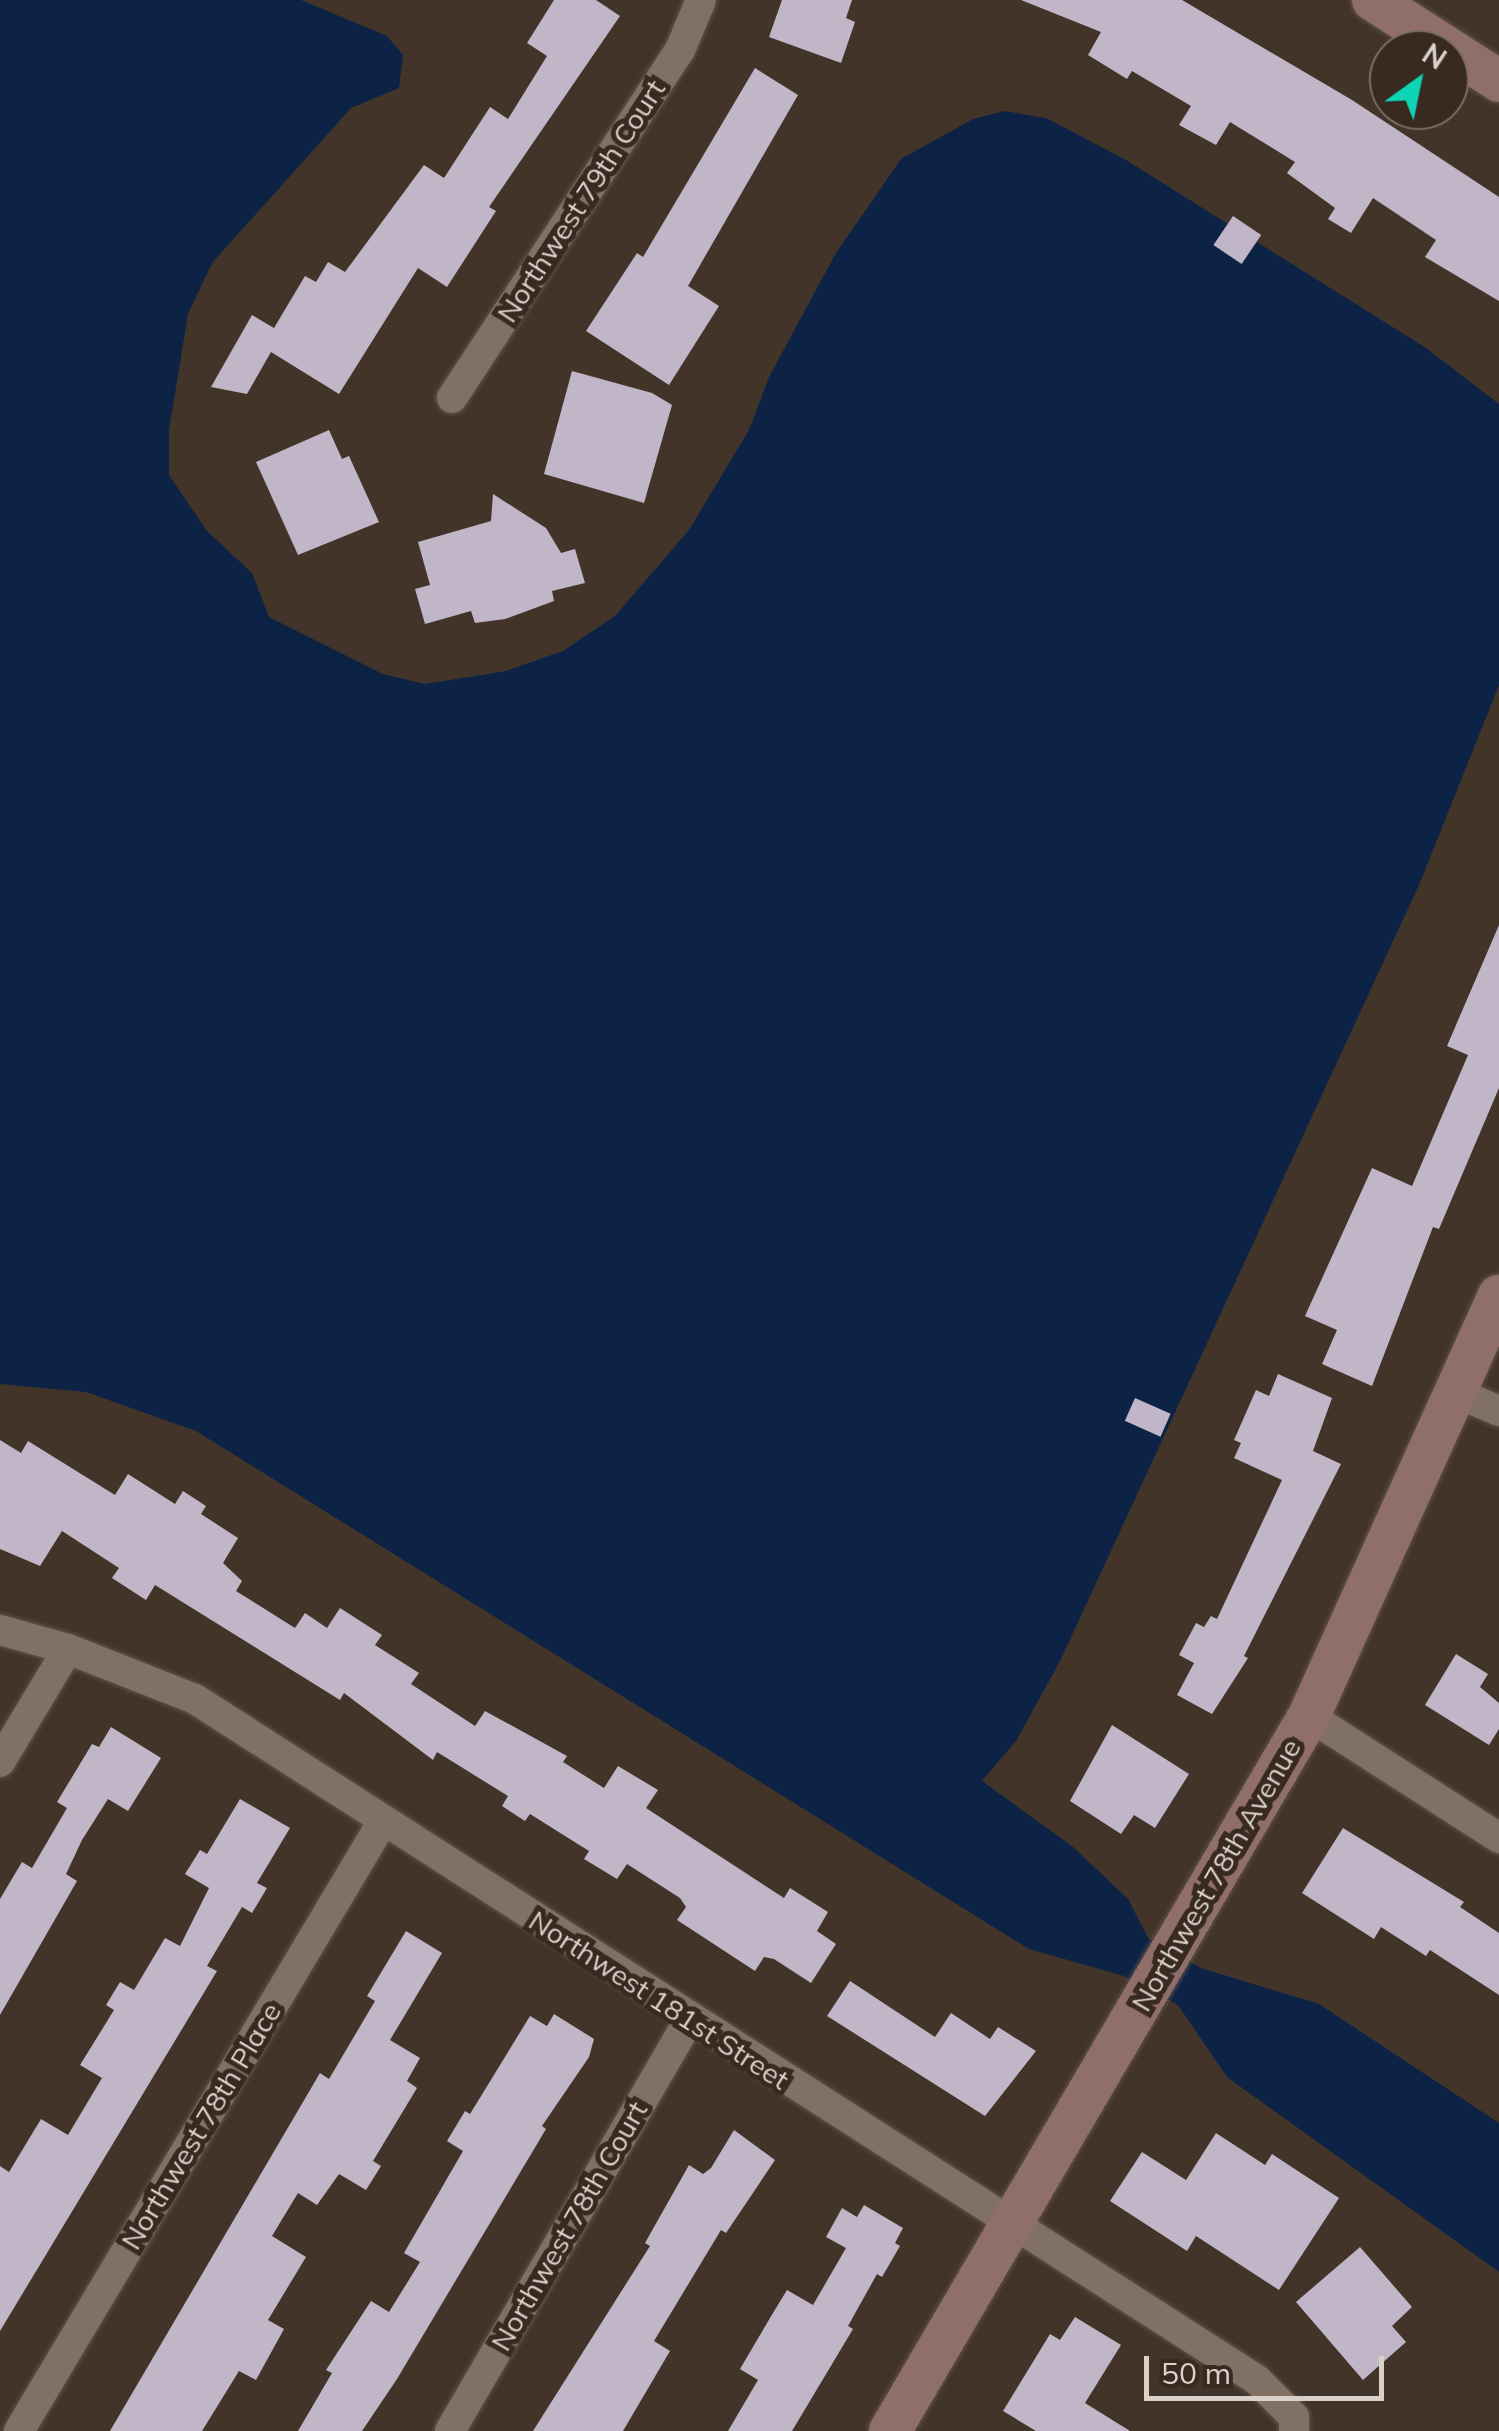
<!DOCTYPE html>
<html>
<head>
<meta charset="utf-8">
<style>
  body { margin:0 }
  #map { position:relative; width:1499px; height:2431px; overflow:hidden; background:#43342a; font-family:Mulish,sans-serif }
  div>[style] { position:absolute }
  .water>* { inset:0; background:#0c2345 }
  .building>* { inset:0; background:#c1b6c8; transform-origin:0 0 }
  .roads { filter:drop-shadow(0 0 2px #5e5249) drop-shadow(0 0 2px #5e5249) }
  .street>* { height:30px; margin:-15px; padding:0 15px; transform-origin:15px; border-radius:15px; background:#817165 }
  .secondary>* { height:42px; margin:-21px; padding:0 21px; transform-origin:21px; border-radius:21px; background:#8f6e6b }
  span { translate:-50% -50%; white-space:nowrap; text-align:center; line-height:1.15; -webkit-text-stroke:10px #382a20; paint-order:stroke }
  .street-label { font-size:28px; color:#dad1ca }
  .north { position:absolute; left:1369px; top:30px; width:100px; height:100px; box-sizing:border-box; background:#382a20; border:2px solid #796d64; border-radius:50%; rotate:33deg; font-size:28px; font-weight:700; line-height:40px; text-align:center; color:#dad1ca }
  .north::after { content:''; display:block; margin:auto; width:35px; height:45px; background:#0dd5b5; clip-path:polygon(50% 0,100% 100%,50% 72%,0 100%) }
  .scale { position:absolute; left:1144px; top:2356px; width:240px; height:45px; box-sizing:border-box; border:5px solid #dad1ca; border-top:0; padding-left:12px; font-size:30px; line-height:35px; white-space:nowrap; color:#dad1ca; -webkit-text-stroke:8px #382a20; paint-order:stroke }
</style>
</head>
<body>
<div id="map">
  <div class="water">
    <div style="clip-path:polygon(0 0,301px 0,387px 36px,403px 55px,399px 88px,351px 108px,212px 263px,188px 314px,169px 430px,169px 475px,207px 531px,252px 573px,269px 617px,383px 674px,425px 684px,506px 671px,563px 651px,615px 616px,689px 530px,749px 430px,769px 377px,836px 253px,901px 159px,973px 119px,1004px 111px,1046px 118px,1126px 160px,1426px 348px,1499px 404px,1499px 685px,1419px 885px,1060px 1661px,1016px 1741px,982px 1781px,1073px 1847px,1128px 1899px,1148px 1938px,1201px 1968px,1319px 2004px,1499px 2123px,1499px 2272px,1227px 2077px,1178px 2005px,1124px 1976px,1029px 1949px,196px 1431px,86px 1392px,0 1384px)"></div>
  </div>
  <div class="building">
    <div style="clip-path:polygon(554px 0,596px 0,620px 16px,489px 207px,496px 211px,447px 287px,418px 268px,339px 394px,271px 352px,247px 394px,211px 387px,252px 315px,274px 328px,305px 276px,316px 282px,328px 262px,345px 272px,424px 165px,444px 178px,490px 107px,508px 119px,547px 56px,527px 43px)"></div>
    <div style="clip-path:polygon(782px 0,852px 0,846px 18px,855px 22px,841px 63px,769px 37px)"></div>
    <div style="clip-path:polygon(1021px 0,1182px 0,1352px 100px,1499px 197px,1499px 301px,1425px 257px,1436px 240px,1373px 198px,1351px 233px,1328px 219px,1335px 208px,1287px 173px,1295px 162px,1230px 122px,1216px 145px,1179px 125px,1191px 106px,1132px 71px,1127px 79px,1088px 55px,1101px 32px)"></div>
    <div style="clip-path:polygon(755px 68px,798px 95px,688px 286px,719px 306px,669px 385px,586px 331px,637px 253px,643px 257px)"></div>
    <div style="left:1233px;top:216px;width:34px;height:35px;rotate:34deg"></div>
    <div style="clip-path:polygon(572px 371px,652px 393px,672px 405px,644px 503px,544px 474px)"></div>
    <div style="clip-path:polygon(329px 430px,342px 459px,349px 456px,379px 522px,298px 555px,256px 462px)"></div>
    <div style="clip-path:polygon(493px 494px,546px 528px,561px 553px,575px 549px,585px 583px,552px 591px,554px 601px,505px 619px,475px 623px,471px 611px,425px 624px,415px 589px,430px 585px,418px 542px,491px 521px)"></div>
    <div style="clip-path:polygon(1499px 925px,1499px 1088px,1439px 1229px,1433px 1227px,1372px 1386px,1322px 1364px,1337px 1330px,1305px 1316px,1372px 1168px,1412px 1186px,1468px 1055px,1447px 1046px)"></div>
    <div style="clip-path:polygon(1278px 1374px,1332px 1398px,1313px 1451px,1341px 1464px,1244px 1656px,1248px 1658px,1212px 1714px,1177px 1695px,1194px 1663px,1179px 1655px,1196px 1623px,1204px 1627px,1211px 1616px,1217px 1619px,1282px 1480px,1234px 1458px,1241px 1443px,1234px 1440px,1256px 1390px,1269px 1396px)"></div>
    <div style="left:1135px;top:1398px;width:39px;height:25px;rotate:24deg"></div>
    <div style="clip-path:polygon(0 1440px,21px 1453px,28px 1441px,115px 1495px,128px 1474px,175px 1504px,183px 1491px,206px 1506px,201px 1514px,238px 1538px,223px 1563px,242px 1581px,236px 1591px,295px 1628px,305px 1613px,327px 1628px,340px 1608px,382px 1635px,375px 1645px,419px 1673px,411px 1684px,475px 1726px,485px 1711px,567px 1756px,563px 1762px,604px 1788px,618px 1766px,658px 1790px,646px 1808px,784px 1898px,790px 1888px,828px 1912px,817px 1931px,836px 1944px,811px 1983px,774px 1959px,764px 1957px,755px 1971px,677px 1920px,686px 1907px,680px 1898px,627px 1864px,617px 1879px,584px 1859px,589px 1851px,530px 1814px,525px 1821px,502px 1806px,508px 1796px,437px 1752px,433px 1760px,344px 1693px,340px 1700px,155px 1585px,146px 1600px,112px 1578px,119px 1568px,62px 1531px,40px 1566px,0 1549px)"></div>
    <div style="clip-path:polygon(1456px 1654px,1488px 1674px,1480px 1687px,1499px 1703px,1499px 1729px,1489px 1745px,1425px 1705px)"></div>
    <div style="clip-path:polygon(1112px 1725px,1189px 1774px,1155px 1828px,1134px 1815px,1121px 1834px,1070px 1801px)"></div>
    <div style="clip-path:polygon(111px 1727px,161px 1758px,128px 1811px,108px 1799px,82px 1840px,66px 1874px,77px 1881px,0 2015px,0 1899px,22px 1862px,32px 1868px,67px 1808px,57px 1802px,92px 1744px,99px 1747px)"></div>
    <div style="clip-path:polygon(240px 1799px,290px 1828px,257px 1883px,267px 1888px,252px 1913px,242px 1907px,207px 1966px,217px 1971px,0 2331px,0 2166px,9px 2172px,41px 2119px,68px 2135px,102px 2078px,80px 2065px,114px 2010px,106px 2005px,120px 1982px,134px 1990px,165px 1938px,180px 1946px,209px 1888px,185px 1874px,200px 1850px,207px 1854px)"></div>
    <div style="clip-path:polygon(1343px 1828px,1464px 1902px,1460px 1907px,1499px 1933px,1499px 1995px,1430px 1950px,1426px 1956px,1381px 1927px,1374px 1939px,1302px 1893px)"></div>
    <div style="clip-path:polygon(406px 1931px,442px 1953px,390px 2040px,420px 2058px,407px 2081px,417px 2088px,373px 2161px,381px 2166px,366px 2190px,339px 2174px,317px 2205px,298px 2193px,272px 2236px,306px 2257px,268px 2320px,284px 2329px,256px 2380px,239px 2371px,202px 2431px,110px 2431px,320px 2073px,329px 2079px,375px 2001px,367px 1996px)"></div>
    <div style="clip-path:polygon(850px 1981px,935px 2037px,951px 2013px,990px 2039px,998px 2027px,1036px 2051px,985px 2116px,827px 2016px)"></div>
    <div style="clip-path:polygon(554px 2014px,594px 2039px,589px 2057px,542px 2126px,546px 2129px,397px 2379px,362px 2431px,298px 2431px,332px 2373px,326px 2370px,371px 2301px,389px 2312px,420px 2262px,404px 2253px,463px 2151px,447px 2141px,465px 2111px,470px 2114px,530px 2016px,547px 2026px)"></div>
    <div style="clip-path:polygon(734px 2130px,775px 2160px,726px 2233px,721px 2230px,654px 2341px,670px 2351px,623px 2431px,533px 2431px,650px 2246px,645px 2243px,689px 2165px,703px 2174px,711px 2168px)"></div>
    <div style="clip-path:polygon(1216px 2133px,1265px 2165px,1272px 2154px,1339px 2198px,1279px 2290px,1196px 2236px,1187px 2251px,1110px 2201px,1142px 2152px,1186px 2180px)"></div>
    <div style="clip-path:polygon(864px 2205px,903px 2228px,895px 2243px,900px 2246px,882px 2277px,877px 2274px,848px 2326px,853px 2329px,792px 2431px,728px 2431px,758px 2380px,740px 2369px,770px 2318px,787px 2290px,813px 2305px,846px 2248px,826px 2237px,842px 2208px,857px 2217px)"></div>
    <div style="clip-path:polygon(1360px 2247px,1412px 2307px,1392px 2326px,1406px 2342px,1363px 2380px,1296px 2302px)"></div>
    <div style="clip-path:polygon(1075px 2317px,1121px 2345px,1085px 2403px,1130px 2431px,1036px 2431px,1003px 2411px,1050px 2334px,1060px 2340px)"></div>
  </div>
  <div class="roads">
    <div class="street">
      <div style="left:452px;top:398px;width:416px;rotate:-56.8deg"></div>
      <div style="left:680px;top:50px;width:54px;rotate:-67.2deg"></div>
      <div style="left:1457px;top:1393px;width:46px;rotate:23.2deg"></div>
      <div style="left:0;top:1630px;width:71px;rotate:15.6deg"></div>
      <div style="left:68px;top:1649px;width:136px;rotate:21.5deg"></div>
      <div style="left:195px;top:1699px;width:1262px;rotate:32.67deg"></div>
      <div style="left:1257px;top:2380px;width:52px;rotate:45deg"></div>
      <div style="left:1294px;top:2417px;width:14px;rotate:90deg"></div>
      <div style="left:1309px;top:1716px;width:226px;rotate:32.7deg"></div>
      <div style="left:0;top:1762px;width:132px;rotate:-59deg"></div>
      <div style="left:19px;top:2431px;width:710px;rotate:-59.17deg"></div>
      <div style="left:450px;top:2431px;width:475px;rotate:-59.8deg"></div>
    </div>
    <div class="secondary">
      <div style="left:1373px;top:0;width:150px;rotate:32.7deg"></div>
      <div style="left:890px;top:2431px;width:829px;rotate:-59.63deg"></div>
      <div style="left:1309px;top:1716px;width:461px;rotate:-65.7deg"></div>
    </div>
  </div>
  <div class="street-label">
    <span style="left:581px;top:201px;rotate:-57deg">Northwest 79th Court</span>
    <span style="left:1216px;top:1875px;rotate:-60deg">Northwest 78th Avenue</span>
    <span style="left:659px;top:2000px;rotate:33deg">Northwest 181st Street</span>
    <span style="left:201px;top:2126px;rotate:-59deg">Northwest 78th Place</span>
    <span style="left:569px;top:2226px;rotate:-60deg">Northwest 78th Court</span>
  </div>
  <div class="north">N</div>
  <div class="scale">50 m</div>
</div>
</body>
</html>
